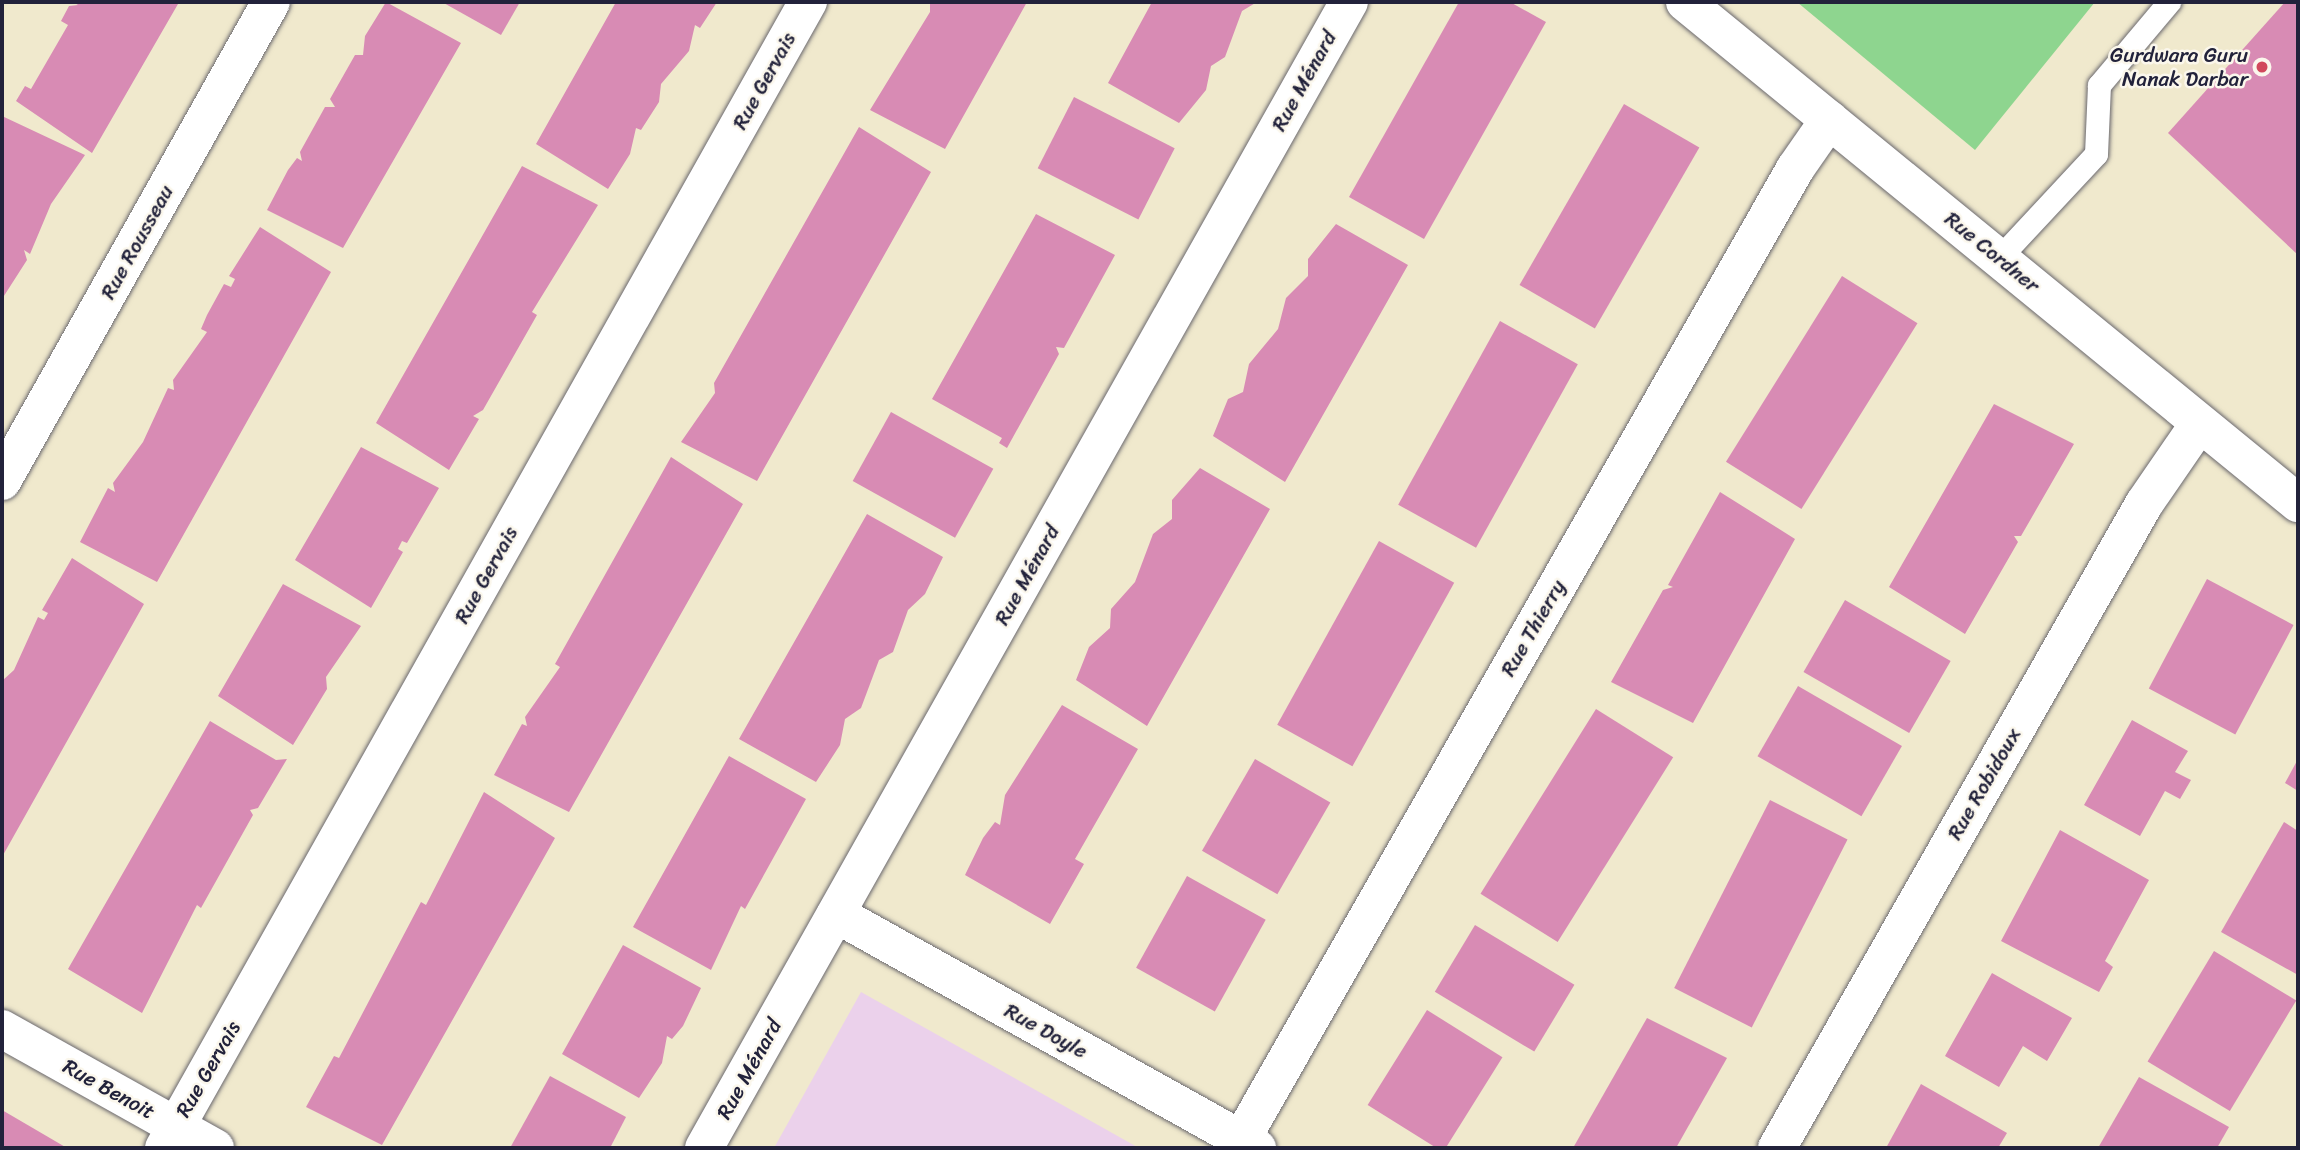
<!DOCTYPE html>
<html>
<head>
<meta charset="utf-8">
<style>
  body { margin:0 }
  #map { position:relative; width:2300px; height:1150px; overflow:hidden; background:#f0e9cd; font-family:Sriracha,sans-serif }
  div>[style] { position:absolute }
  .built>* { inset:0; background:#ebd1eb }
  .green>* { inset:0; background:#8ed58f }
  .building>* { inset:0; background:#d88bb4; transform-origin:0 0 }
  .roads { filter:drop-shadow(0 0 2px #6a686e) drop-shadow(0 0 2px #6a686e) }
  .service>* { height:23px; margin:-11.5px; padding:0 11.5px; transform-origin:11.5px; border-radius:11.5px; background:#fff }
  .minor>* { height:38px; margin:-19px; padding:0 19px; transform-origin:19px; border-radius:19px; background:#fff }
  .tertiary>* { height:38px; margin:-19px; padding:0 19px; transform-origin:19px; border-radius:19px; background:#fff }
  .dots>* { width:19px; height:19px; translate:-50% -50%; box-sizing:border-box; border:4px solid #fbf7ec; border-radius:50% }
  span { translate:-50% -50%; white-space:nowrap; text-align:center; line-height:1.15; -webkit-text-stroke:5px #fbf7ec; paint-order:stroke }
  .poi-label { font-size:21px; color:#22223b }
  .right { translate:-100% -50%; text-align:right }
  .street-label { font-size:21px; color:#22223b }
  .frame { position:absolute; inset:0; border:4px solid #22223b; pointer-events:none }
</style>
</head>
<body>
<div id="map">
  <div class="built">
    <div style="clip-path:polygon(861px 992px,1139px 1148px,774px 1148px)"></div>
  </div>
  <div class="green">
    <div style="clip-path:polygon(1797px 2px,2095px 2px,1975px 150px)"></div>
  </div>
  <div class="building">
    <div style="clip-path:polygon(73px 2px,178px 4px,92px 153px,16px 101px,25px 86px,31px 89px,68px 25px,61px 21px,69px 6px,78px 5px)"></div>
    <div style="clip-path:polygon(386px 2px,461px 43px,343px 248px,267px 210px,288px 170px,297px 158px,302px 161px,300px 152px,325px 107px,335px 107px,330px 99px,355px 55px,363px 55px,365px 36px)"></div>
    <div style="clip-path:polygon(442px 2px,520px 2px,501px 35px)"></div>
    <div style="clip-path:polygon(616px 2px,717px 2px,700px 28px,695px 25px,689px 51px,661px 84px,659px 102px,641px 130px,636px 128px,630px 154px,608px 189px,536px 144px)"></div>
    <div style="clip-path:polygon(930px 2px,1027px 2px,945px 149px,870px 110px,930px 12px)"></div>
    <div style="clip-path:polygon(1152px 2px,1257px 2px,1242px 11px,1225px 57px,1211px 66px,1206px 90px,1179px 123px,1108px 83px)"></div>
    <div style="clip-path:polygon(1459px 2px,1510px 2px,1546px 22px,1424px 239px,1349px 197px)"></div>
    <div style="clip-path:polygon(2285px 2px,2298px 2px,2298px 255px,2168px 133px)"></div>
    <div style="left:1074px;top:97px;width:113px;height:80px;rotate:27deg"></div>
    <div style="left:1624px;top:104px;width:87px;height:209px;rotate:30deg"></div>
    <div style="clip-path:polygon(2px 116px,85px 155px,51px 204px,30px 254px,24px 250px,27px 260px,2px 299px)"></div>
    <div style="clip-path:polygon(859px 127px,931px 172px,757px 481px,681px 442px,715px 393px,714px 383px)"></div>
    <div style="clip-path:polygon(522px 166px,598px 205px,532px 312px,537px 315px,483px 410px,473px 416px,479px 419px,449px 470px,376px 423px)"></div>
    <div style="clip-path:polygon(1036px 214px,1115px 255px,1064px 348px,1056px 347px,1059px 354px,1007px 448px,999px 443px,1002px 438px,932px 399px)"></div>
    <div style="clip-path:polygon(1336px 224px,1408px 265px,1285px 482px,1213px 436px,1228px 399px,1243px 392px,1249px 364px,1278px 329px,1286px 298px,1308px 276px,1308px 259px)"></div>
    <div style="clip-path:polygon(260px 227px,331px 272px,157px 582px,80px 542px,108px 488px,115px 492px,113px 483px,143px 442px,168px 388px,174px 390px,173px 380px,207px 332px,201px 329px,207px 315px,224px 284px,231px 287px,235px 279px,229px 276px)"></div>
    <div style="left:1842px;top:276px;width:89px;height:219px;rotate:32deg"></div>
    <div style="left:1500px;top:321px;width:89px;height:210px;rotate:29deg"></div>
    <div style="clip-path:polygon(1994px 404px,2074px 444px,2021px 536px,2014px 536px,2018px 542px,1965px 634px,1889px 587px)"></div>
    <div style="left:891px;top:412px;width:117px;height:79px;rotate:29deg"></div>
    <div style="clip-path:polygon(361px 447px,439px 488px,407px 543px,402px 541px,398px 549px,403px 552px,371px 608px,295px 560px)"></div>
    <div style="clip-path:polygon(671px 457px,743px 504px,569px 812px,494px 775px,522px 724px,527px 726px,525px 717px,560px 667px,555px 664px)"></div>
    <div style="clip-path:polygon(1200px 468px,1270px 509px,1147px 726px,1076px 680px,1089px 647px,1110px 628px,1111px 609px,1135px 582px,1153px 534px,1172px 519px,1172px 500px)"></div>
    <div style="clip-path:polygon(1720px 492px,1795px 539px,1693px 723px,1611px 682px,1663px 590px,1673px 587px,1668px 585px)"></div>
    <div style="clip-path:polygon(867px 514px,943px 557px,925px 594px,908px 610px,893px 652px,879px 660px,861px 708px,845px 719px,840px 745px,816px 782px,739px 739px)"></div>
    <div style="left:1379px;top:541px;width:86px;height:210px;rotate:29deg"></div>
    <div style="clip-path:polygon(72px 558px,144px 604px,2px 857px,2px 681px,14px 670px,38px 617px,44px 620px,48px 613px,42px 610px)"></div>
    <div style="left:2207px;top:579px;width:98px;height:124px;rotate:28deg"></div>
    <div style="clip-path:polygon(283px 584px,361px 626px,326px 677px,327px 689px,293px 745px,218px 696px)"></div>
    <div style="left:1845px;top:600px;width:122px;height:83px;rotate:30deg"></div>
    <div style="left:1798px;top:686px;width:120px;height:81px;rotate:30deg"></div>
    <div style="clip-path:polygon(1062px 705px,1138px 749px,1075px 859px,1084px 864px,1050px 924px,965px 875px,983px 838px,995px 822px,1000px 825px,1005px 795px)"></div>
    <div style="left:1596px;top:709px;width:91px;height:218px;rotate:32deg"></div>
    <div style="clip-path:polygon(2132px 720px,2188px 751px,2175px 772px,2191px 780px,2180px 799px,2165px 791px,2140px 836px,2084px 805px)"></div>
    <div style="clip-path:polygon(210px 721px,276px 760px,287px 759px,258px 808px,250px 810px,253px 815px,201px 908px,197px 905px,142px 1013px,68px 969px)"></div>
    <div style="clip-path:polygon(729px 756px,806px 799px,745px 909px,741px 906px,711px 970px,633px 927px)"></div>
    <div style="left:1255px;top:759px;width:87px;height:106px;rotate:30deg"></div>
    <div style="clip-path:polygon(2298px 759px,2298px 791px,2285px 783px)"></div>
    <div style="clip-path:polygon(484px 792px,555px 838px,382px 1145px,306px 1107px,334px 1056px,339px 1058px,421px 902px,426px 905px)"></div>
    <div style="left:1770px;top:800px;width:87px;height:211px;rotate:27deg"></div>
    <div style="clip-path:polygon(2284px 822px,2298px 831px,2298px 975px,2221px 932px)"></div>
    <div style="clip-path:polygon(2060px 830px,2149px 880px,2105px 961px,2113px 967px,2099px 992px,2001px 941px)"></div>
    <div style="left:1187px;top:876px;width:90px;height:105px;rotate:29deg"></div>
    <div style="left:1475px;top:925px;width:116px;height:78px;rotate:31deg"></div>
    <div style="clip-path:polygon(623px 945px,701px 988px,683px 1026px,672px 1039px,667px 1036px,662px 1063px,639px 1098px,562px 1054px)"></div>
    <div style="left:2214px;top:951px;width:96px;height:129px;rotate:31deg"></div>
    <div style="clip-path:polygon(1992px 973px,2072px 1018px,2047px 1061px,2023px 1046px,1999px 1087px,1945px 1056px)"></div>
    <div style="left:1427px;top:1010px;width:89px;height:112px;rotate:32deg"></div>
    <div style="clip-path:polygon(1647px 1018px,1727px 1058px,1676px 1148px,1573px 1148px)"></div>
    <div style="clip-path:polygon(550px 1076px,626px 1117px,610px 1148px,510px 1148px)"></div>
    <div style="clip-path:polygon(2139px 1077px,2229px 1127px,2217px 1148px,2098px 1148px)"></div>
    <div style="clip-path:polygon(1921px 1084px,2007px 1133px,1998px 1148px,1886px 1148px)"></div>
    <div style="clip-path:polygon(2px 1110px,67px 1148px,2px 1148px)"></div>
  </div>
  <div class="roads">
    <div class="service">
      <div style="left:1999px;top:258px;width:142px;rotate:-47deg"></div>
      <div style="left:2096px;top:154px;width:69px;rotate:-87.5deg"></div>
      <div style="left:2099px;top:85px;width:109px;rotate:-49.9deg"></div>
    </div>
    <div class="minor">
      <div style="left:2px;top:481px;width:549px;rotate:-60.68deg"></div>
      <div style="left:836px;top:914px;width:482px;rotate:29.1deg"></div>
      <div style="left:2px;top:1029px;width:244px;rotate:29.2deg"></div>
      <div style="left:1241px;top:1140px;width:1118px;rotate:-60.29deg"></div>
      <div style="left:1795px;top:169px;width:60px;rotate:-55.2deg"></div>
      <div style="left:164px;top:1148px;width:1315px;rotate:-60.67deg"></div>
      <div style="left:704px;top:1148px;width:1315px;rotate:-60.63deg"></div>
      <div style="left:1777px;top:1148px;width:741px;rotate:-60.32deg"></div>
      <div style="left:2144px;top:504px;width:97px;rotate:-55.5deg"></div>
    </div>
    <div class="tertiary">
      <div style="left:1685px;top:2px;width:792px;rotate:39.26deg"></div>
    </div>
  </div>
  <div class="dots">
    <div style="left:2262px;top:67px;background:#d1495b"></div>
  </div>
  <div class="poi-label">
    <span class="right" style="left:2248px;top:67px">Gurdwara Guru<br>Nanak Darbar</span>
  </div>
  <div class="street-label">
    <span style="left:764px;top:81px;rotate:-61deg">Rue Gervais</span>
    <span style="left:1304px;top:81px;rotate:-61deg">Rue Ménard</span>
    <span style="left:137px;top:242px;rotate:-61deg">Rue Rousseau</span>
    <span style="left:1992px;top:252px;rotate:39deg">Rue Cordner</span>
    <span style="left:486px;top:575px;rotate:-61deg">Rue Gervais</span>
    <span style="left:1027px;top:575px;rotate:-61deg">Rue Ménard</span>
    <span style="left:1533px;top:628px;rotate:-60deg">Rue Thierry</span>
    <span style="left:1984px;top:784px;rotate:-60deg">Rue Robidoux</span>
    <span style="left:1046px;top:1031px;rotate:29deg">Rue Doyle</span>
    <span style="left:208px;top:1069px;rotate:-60deg">Rue Gervais</span>
    <span style="left:749px;top:1069px;rotate:-61deg">Rue Ménard</span>
    <span style="left:109px;top:1089px;rotate:29deg">Rue Benoit</span>
  </div>
  <div class="frame"></div>
</div>
</body>
</html>
